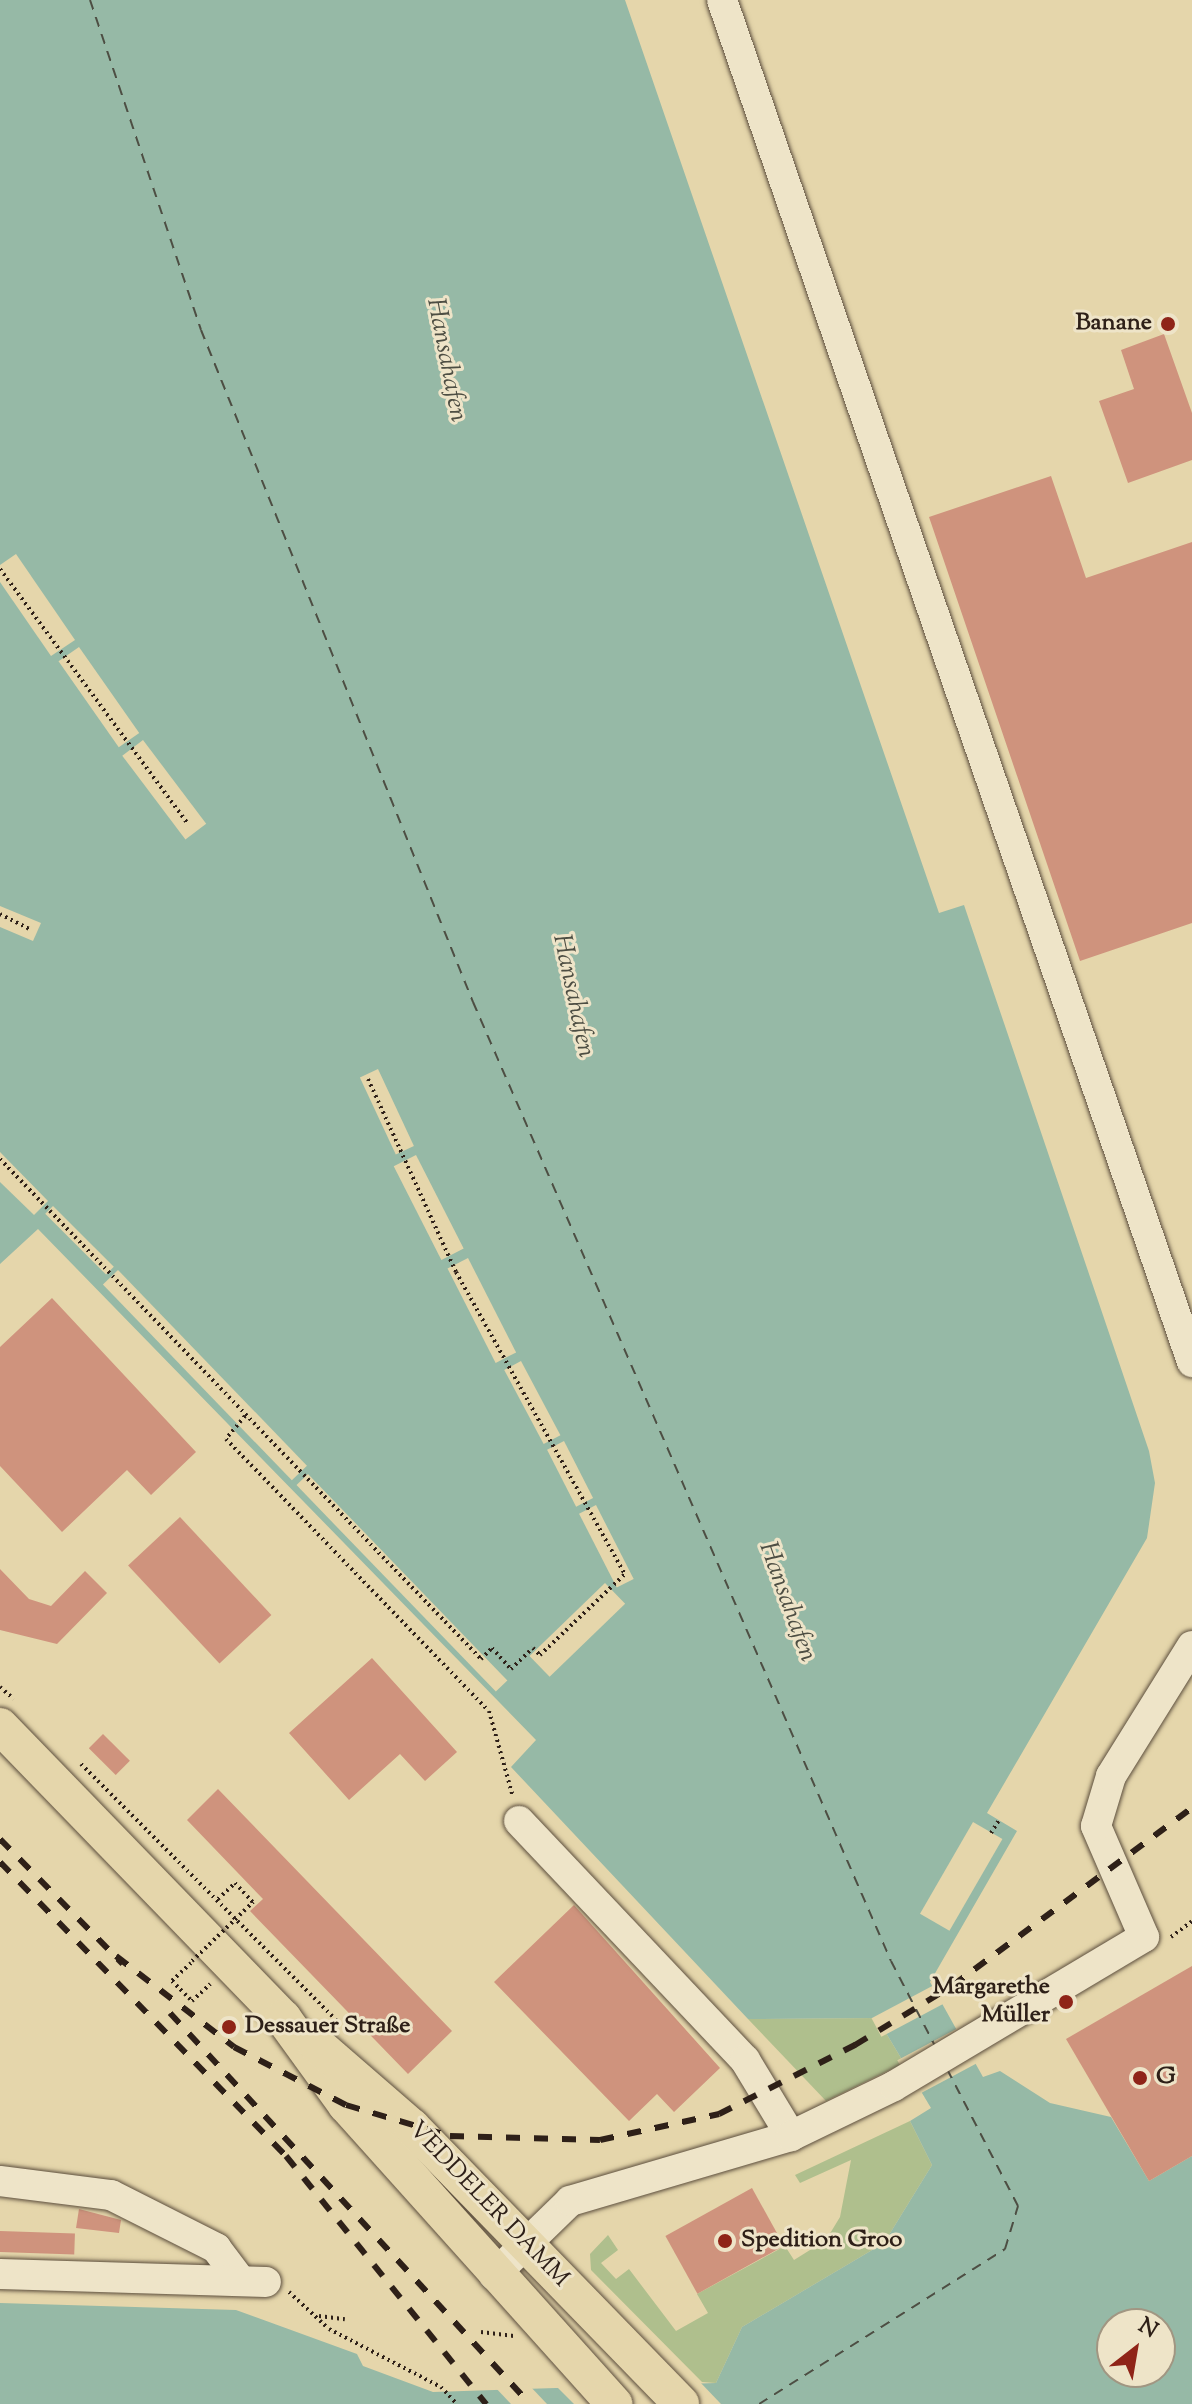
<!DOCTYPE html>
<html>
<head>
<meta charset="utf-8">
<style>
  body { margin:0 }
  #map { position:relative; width:1192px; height:2404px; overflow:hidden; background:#e5d6ab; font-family:"Sorts Mill Goudy",serif }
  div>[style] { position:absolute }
  .green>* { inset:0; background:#afbf8d }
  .water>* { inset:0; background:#96b9a6 }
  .pier>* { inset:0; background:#e5d6ab; transform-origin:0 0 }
  .ferry>* { height:2px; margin-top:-1px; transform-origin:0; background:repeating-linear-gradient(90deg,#4d4e43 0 10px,transparent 0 18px) }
  .building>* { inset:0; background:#cf937d; transform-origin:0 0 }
  .path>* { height:4px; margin-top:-2px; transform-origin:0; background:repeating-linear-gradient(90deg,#2e2018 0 2px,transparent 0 6px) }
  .roads { filter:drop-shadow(0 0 2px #5c4e3d) drop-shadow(0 0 2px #5c4e3d) }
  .minor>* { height:30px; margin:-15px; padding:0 15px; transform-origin:15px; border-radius:15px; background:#eee4c8 }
  .major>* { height:36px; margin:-18px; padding:0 18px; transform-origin:18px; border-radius:18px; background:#e5d6ab }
  .rail>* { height:6px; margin-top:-3px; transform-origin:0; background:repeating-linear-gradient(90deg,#2e2018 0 14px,transparent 0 28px) }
  .path-bridge>* { height:4px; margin-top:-2px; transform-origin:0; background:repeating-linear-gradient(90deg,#2e2018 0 2px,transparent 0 6px) }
  .dots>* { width:22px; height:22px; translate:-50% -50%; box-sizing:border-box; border:4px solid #eee4c8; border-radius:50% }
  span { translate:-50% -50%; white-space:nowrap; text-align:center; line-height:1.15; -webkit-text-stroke:6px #eee4c8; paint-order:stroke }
  .poi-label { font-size:24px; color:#2e2018; font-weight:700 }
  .right { translate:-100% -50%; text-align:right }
  .left { translate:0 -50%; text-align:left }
  .street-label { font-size:24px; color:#2e2018 }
  .water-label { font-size:26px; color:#4d4e43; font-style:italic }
  .north { position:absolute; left:1096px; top:2308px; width:80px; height:80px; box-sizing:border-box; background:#eee4c8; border:2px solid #a19682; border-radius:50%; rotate:31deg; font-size:22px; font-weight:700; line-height:32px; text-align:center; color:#2e2018 }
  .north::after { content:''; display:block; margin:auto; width:28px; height:36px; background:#8f2418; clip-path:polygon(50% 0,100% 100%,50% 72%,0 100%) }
</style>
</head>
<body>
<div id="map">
  <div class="green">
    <div style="clip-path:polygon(877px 2018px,904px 2063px,826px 2101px,748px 2019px)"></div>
    <div style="clip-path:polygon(910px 2121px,932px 2165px,884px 2243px,742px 2327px,716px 2383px,702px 2382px,591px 2270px,590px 2254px,608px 2235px,618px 2250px,601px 2263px,616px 2279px,629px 2269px,676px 2331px,708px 2313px,697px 2294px,785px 2246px,794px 2260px,826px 2240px,840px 2217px,851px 2160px,800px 2183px,795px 2175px)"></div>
  </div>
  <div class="water">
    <div style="clip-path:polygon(evenodd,0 0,625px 0,939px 913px,964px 905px,1149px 1451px,1155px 1483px,1147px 1538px,987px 1813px,1017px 1831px,930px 1982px,983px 2077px,1000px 2071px,1050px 2103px,1111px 2117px,1149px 2181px,1192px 2156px,1192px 2404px,0 2404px,0 2303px,236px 2310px,357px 2354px,363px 2366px,433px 2392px,716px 2383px,742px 2327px,884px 2243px,932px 2165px,910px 2121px,931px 2108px,877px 2018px,748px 2019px,511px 1767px,536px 1740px,38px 1229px,0 1264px,0 0,1112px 2324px,1160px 2324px,1160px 2372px,1112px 2372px,1112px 2324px)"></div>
  </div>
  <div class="pier">
    <div style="clip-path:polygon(16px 554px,75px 640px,51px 656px,0 582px,0 565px)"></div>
    <div style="left:79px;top:647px;width:105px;height:25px;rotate:55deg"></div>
    <div style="left:143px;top:740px;width:105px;height:26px;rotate:53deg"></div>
    <div style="clip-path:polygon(0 906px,41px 923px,33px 941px,0 927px)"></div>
    <div style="left:378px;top:1069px;width:85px;height:20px;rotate:65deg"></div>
    <div style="clip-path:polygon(0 1152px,48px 1201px,34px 1215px,0 1182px)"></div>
    <div style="left:416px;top:1155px;width:105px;height:25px;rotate:63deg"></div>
    <div style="left:53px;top:1206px;width:86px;height:11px;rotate:45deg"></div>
    <div style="left:468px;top:1258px;width:106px;height:23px;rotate:63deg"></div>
    <div style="left:118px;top:1270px;width:272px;height:21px;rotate:46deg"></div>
    <div style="left:521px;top:1361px;width:84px;height:19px;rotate:62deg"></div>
    <div style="left:564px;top:1441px;width:64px;height:19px;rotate:63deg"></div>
    <div style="left:308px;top:1474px;width:287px;height:16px;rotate:46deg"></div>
    <div style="left:596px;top:1505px;width:83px;height:19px;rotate:63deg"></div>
    <div style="left:605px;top:1583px;width:29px;height:105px;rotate:46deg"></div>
    <div style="left:973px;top:1822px;width:34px;height:106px;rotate:30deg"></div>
    <div style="left:936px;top:1984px;width:21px;height:73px;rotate:62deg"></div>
    <div style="left:960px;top:2027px;width:40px;height:71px;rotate:62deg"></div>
    <div style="clip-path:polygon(699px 2381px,721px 2404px,574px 2404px,554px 2384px)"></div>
    <div style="clip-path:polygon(528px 2384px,547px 2404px,511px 2404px,494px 2386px)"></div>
  </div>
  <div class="ferry">
    <div style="left:90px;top:0;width:348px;rotate:71.4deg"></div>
    <div style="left:201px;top:330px;width:725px;rotate:67.96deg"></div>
    <div style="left:473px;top:1002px;width:1046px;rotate:66.45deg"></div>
    <div style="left:891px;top:1961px;width:96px;rotate:62.6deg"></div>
    <div style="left:759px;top:2404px;width:291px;rotate:-32.2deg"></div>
    <div style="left:1005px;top:2249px;width:45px;rotate:-73.2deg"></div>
    <div style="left:1018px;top:2206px;width:154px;rotate:-117.4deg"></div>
  </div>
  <div class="building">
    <div style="clip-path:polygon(1164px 334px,1192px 413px,1192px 460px,1128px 483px,1099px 401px,1134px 389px,1121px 350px)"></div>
    <div style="clip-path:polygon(1051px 476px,1086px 578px,1192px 542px,1192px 923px,1080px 961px,929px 517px)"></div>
    <div style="clip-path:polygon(52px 1298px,196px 1452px,151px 1495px,127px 1470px,62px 1532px,0 1466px,0 1347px)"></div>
    <div style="left:180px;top:1517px;width:134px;height:71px;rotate:47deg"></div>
    <div style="clip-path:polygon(0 1569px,29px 1599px,51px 1606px,85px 1571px,107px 1593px,57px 1644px,0 1630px)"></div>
    <div style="clip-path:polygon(372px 1658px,457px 1752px,425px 1781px,400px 1754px,349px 1800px,289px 1733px)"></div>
    <div style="left:103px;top:1734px;width:38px;height:20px;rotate:45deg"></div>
    <div style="clip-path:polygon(218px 1789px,452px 2031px,408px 2074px,250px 1911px,263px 1899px,187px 1820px)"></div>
    <div style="clip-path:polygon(574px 1905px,720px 2068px,674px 2112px,657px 2094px,629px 2121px,494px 1982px)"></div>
    <div style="clip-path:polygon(1192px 1966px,1192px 2156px,1149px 2181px,1066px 2039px)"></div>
    <div style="left:752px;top:2188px;width:66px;height:99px;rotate:61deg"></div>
    <div style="clip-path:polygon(79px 2209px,121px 2220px,119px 2233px,76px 2228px)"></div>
    <div style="left:0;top:2231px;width:75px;height:21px;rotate:2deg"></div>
  </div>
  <div class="path">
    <div style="left:0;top:569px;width:315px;rotate:53.6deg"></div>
    <div style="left:0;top:914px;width:33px;rotate:27deg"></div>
    <div style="left:368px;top:1079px;width:212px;rotate:65.5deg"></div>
    <div style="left:456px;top:1272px;width:345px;rotate:60.8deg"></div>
    <div style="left:0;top:1159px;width:694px;rotate:46.11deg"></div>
    <div style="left:481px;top:1659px;width:16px;rotate:-45deg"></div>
    <div style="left:492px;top:1648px;width:28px;rotate:48deg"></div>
    <div style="left:511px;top:1669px;width:30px;rotate:-44deg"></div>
    <div style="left:533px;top:1648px;width:10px;rotate:45deg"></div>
    <div style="left:540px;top:1655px;width:117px;rotate:-43.6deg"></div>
    <div style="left:245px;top:1416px;width:30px;rotate:130deg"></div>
    <div style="left:226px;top:1439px;width:378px;rotate:46deg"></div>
    <div style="left:489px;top:1711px;width:89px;rotate:74.4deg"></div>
    <div style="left:0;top:1687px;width:18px;rotate:41deg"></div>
    <div style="left:81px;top:1764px;width:363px;rotate:45.1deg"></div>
    <div style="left:991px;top:1833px;width:15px;rotate:-58deg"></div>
    <div style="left:218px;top:1899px;width:23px;rotate:-43deg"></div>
    <div style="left:235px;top:1883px;width:26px;rotate:47deg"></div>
    <div style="left:1171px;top:1937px;width:26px;rotate:-37deg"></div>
    <div style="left:191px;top:1963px;width:26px;rotate:137deg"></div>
    <div style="left:172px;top:1981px;width:28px;rotate:45deg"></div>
    <div style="left:192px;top:2001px;width:25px;rotate:-43deg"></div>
    <div style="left:289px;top:2292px;width:54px;rotate:42.8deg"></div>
    <div style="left:329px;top:2329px;width:126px;rotate:27.4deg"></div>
    <div style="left:441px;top:2387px;width:23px;rotate:47deg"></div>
    <div style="left:319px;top:2316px;width:26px;rotate:7deg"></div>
    <div style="left:481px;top:2332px;width:33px;rotate:7deg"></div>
  </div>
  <div class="roads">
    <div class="minor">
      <div style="left:722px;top:0;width:1441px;rotate:70.96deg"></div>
      <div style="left:519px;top:1821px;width:329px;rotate:46.6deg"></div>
      <div style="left:745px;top:2060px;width:89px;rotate:58.8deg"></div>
      <div style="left:0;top:2181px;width:112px;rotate:7.2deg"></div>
      <div style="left:111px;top:2195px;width:118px;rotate:26.8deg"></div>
      <div style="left:216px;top:2248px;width:35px;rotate:53deg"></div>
      <div style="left:0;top:2274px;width:266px;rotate:1.7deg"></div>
      <div style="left:494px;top:2275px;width:106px;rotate:-44.2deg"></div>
      <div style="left:570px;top:2201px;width:230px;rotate:-16.4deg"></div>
      <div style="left:791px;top:2136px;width:114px;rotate:-25.9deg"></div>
      <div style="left:894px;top:2086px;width:291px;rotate:-30.8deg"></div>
      <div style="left:1144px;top:1937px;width:121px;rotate:-113.4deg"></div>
      <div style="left:1096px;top:1826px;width:52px;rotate:-73.3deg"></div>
      <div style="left:1111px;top:1776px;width:153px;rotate:-58.1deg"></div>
    </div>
    <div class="major">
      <div style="left:0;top:1726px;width:407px;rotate:45.9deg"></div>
      <div style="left:283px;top:2018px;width:107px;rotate:54.1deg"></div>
      <div style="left:346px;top:2105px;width:402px;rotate:48.1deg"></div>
      <div style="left:315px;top:2043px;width:128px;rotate:40.9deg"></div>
      <div style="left:412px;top:2127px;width:386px;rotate:45.8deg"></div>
    </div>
  </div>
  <div class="rail">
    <div style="left:0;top:1839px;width:175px;rotate:45.5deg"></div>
    <div style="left:0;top:1862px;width:410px;rotate:45.8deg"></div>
    <div style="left:286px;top:2156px;width:319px;rotate:51.1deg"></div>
    <div style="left:116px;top:1956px;width:149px;rotate:37.6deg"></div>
    <div style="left:234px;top:2047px;width:126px;rotate:27.4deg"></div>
    <div style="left:346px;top:2105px;width:109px;rotate:16.6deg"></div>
    <div style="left:450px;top:2136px;width:150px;rotate:1.5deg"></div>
    <div style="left:600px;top:2140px;width:122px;rotate:-12.3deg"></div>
    <div style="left:719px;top:2114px;width:153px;rotate:-26.9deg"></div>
    <div style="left:855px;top:2045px;width:114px;rotate:-31.3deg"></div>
    <div style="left:952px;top:1986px;width:299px;rotate:-36.6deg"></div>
    <div style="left:170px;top:2013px;width:531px;rotate:47.36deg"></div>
  </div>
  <div class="path-bridge">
    <div style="left:192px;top:1961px;width:85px;rotate:-44deg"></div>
  </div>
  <div class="dots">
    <div style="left:1168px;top:324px;background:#8f2418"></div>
    <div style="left:1066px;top:2002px;background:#8f2418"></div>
    <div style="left:229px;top:2027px;background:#8f2418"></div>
    <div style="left:1140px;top:2078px;background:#8f2418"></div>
    <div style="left:725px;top:2241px;background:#8f2418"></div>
  </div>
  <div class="poi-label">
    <span class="right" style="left:1152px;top:324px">Banane</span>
    <span class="right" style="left:1050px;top:2002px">Margarethe<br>Müller</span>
    <span class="left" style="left:245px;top:2027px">Dessauer Straße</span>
    <span class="left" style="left:1156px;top:2078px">G</span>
    <span class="left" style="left:741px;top:2241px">Spedition Groo</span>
  </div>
  <div class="street-label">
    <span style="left:488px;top:2205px;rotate:46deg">VEDDELER DAMM</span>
  </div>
  <div class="water-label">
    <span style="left:446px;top:360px;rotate:79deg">Hansahafen</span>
    <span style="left:573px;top:996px;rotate:78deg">Hansahafen</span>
    <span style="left:787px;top:1602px;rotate:70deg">Hansahafen</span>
  </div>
  <div class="north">N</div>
</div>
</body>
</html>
